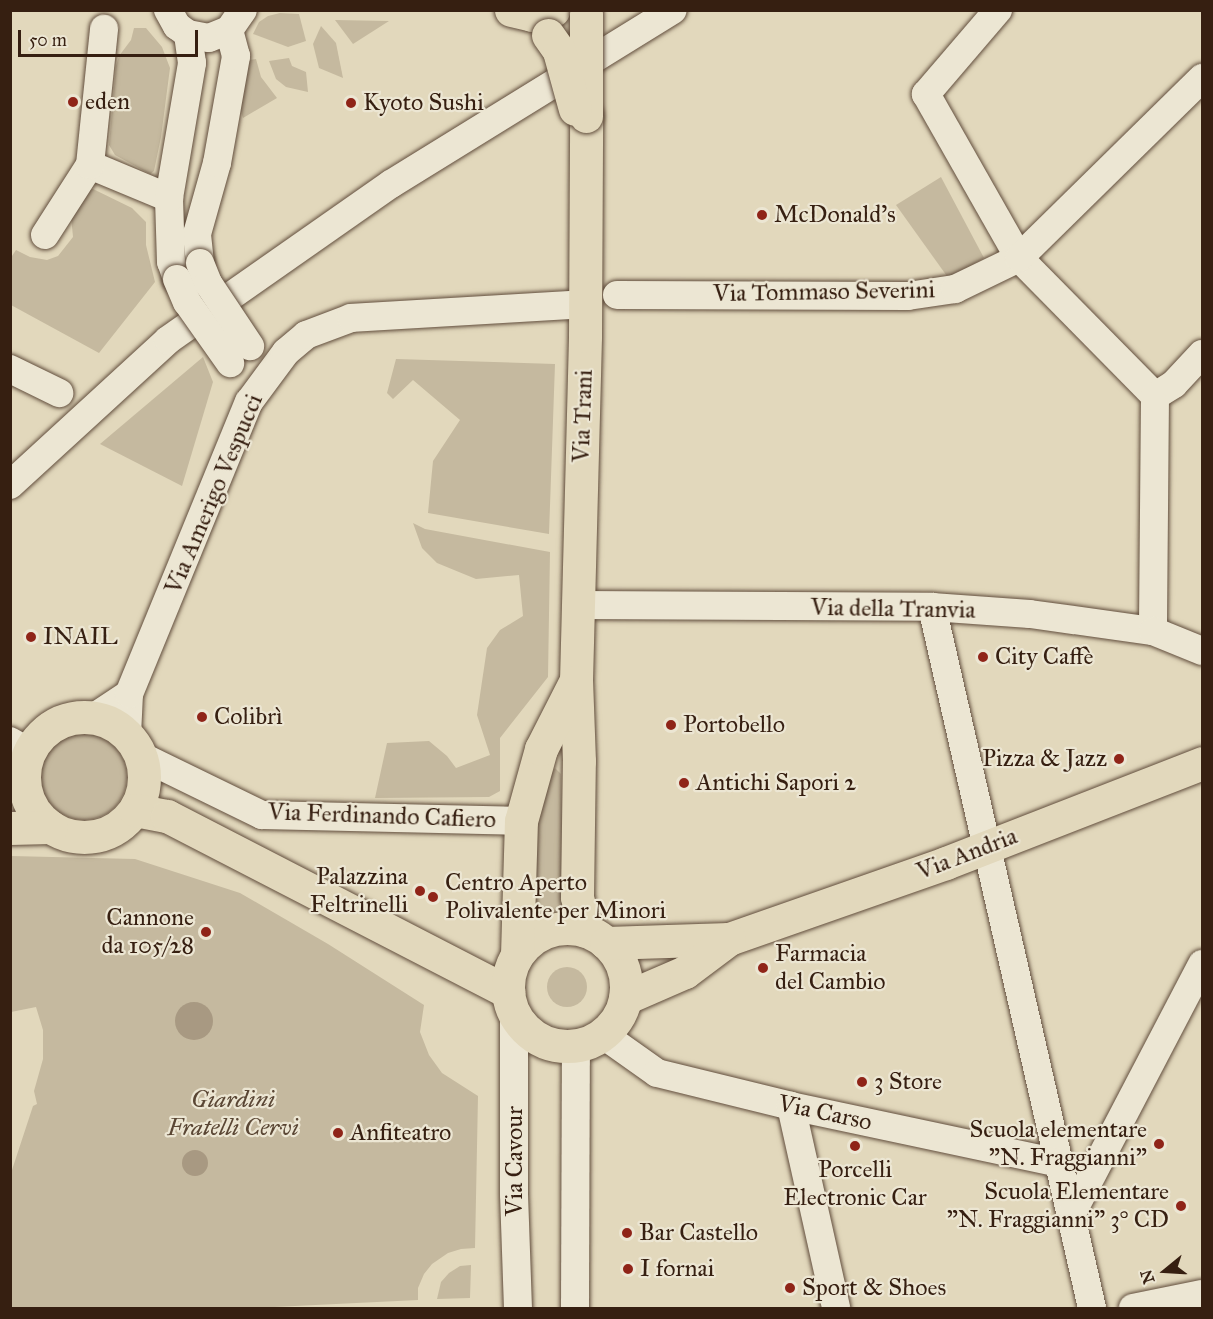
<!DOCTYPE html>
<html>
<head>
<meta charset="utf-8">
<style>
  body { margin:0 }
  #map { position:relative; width:1213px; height:1319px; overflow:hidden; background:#e2d8bc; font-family:"IM FELL Great Primer",serif }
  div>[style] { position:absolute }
  .green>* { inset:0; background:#c5b99f }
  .round { border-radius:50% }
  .water>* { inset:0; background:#a89982 }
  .roads { filter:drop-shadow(0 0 2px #614d3c) drop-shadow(0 0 2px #614d3c) }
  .minor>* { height:28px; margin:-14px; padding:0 14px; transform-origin:14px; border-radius:14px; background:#ece6d3 }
  .major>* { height:33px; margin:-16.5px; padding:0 16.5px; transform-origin:16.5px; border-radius:16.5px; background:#e2d8bc }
  .major>.ring { margin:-16.5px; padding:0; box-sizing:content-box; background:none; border:33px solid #e2d8bc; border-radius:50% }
  .bridges { filter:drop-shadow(0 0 2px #614d3c) drop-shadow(0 0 2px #614d3c) }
  .minor-bridge>* { height:28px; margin:-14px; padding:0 14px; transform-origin:14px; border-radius:14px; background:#ece6d3 }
  .major-bridge>* { height:33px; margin:-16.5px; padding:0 16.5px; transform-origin:16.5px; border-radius:16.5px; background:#e2d8bc }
  .dots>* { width:16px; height:16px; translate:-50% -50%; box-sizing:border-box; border:3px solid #ece6d3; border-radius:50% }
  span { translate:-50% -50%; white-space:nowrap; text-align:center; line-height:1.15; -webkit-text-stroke:4.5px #ece6d3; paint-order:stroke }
  .poi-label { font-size:24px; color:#361f11 }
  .left { translate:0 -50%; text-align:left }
  .right { translate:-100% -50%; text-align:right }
  .street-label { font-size:24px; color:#361f11 }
  .park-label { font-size:24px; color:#5a4634; font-style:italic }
  .frame { position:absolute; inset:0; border:12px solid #361f11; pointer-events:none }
  .north { position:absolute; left:1135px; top:1241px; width:60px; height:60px; -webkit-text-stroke:4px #ece6d3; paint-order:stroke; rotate:252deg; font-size:16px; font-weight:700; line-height:24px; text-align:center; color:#361f11 }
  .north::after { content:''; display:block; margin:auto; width:21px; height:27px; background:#361f11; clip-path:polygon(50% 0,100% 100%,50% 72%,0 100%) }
  .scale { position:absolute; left:18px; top:30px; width:180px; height:27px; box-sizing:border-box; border:3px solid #361f11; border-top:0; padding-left:8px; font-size:18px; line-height:21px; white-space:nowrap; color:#361f11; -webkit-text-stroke:4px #ece6d3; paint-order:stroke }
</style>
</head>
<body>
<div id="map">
  <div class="green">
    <div style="clip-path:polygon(280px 13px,299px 14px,306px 41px,288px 47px,253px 34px,259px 22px,268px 16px)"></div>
    <div style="clip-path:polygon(335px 20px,389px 21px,353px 44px)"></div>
    <div style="clip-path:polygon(321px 26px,336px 43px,343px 78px,319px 68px,313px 44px)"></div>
    <div style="clip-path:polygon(134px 28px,146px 28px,162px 47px,170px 68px,161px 137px,154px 171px,150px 174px,115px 155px,109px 145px,116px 66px,119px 56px,131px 40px)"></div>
    <div style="clip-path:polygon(289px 58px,292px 66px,306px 72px,308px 92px,286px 87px,276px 79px,269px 61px)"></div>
    <div style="clip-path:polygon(256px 59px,261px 77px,277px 98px,243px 118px,238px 102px,249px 60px)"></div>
    <div style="clip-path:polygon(941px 177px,984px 258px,949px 279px,896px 205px)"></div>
    <div style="clip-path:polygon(93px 189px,132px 208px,146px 222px,146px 245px,155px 282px,99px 353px,11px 305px,10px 259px,16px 250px,30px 257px,47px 260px,58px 256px,73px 237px,71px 216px,86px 191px)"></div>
    <div style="clip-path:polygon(203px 357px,213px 382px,182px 486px,100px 444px)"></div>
    <div style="clip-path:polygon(396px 359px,555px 364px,549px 534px,428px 513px,433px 461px,460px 420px,413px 380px,393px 399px,387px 393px)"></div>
    <div style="clip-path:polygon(413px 523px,425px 529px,550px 552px,548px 677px,500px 738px,500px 791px,489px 797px,375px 798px,387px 743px,429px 741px,447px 756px,456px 768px,490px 755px,477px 715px,487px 648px,500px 630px,523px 616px,519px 575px,476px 579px,437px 563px,422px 548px)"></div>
    <div class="round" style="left:41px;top:734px;width:86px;height:86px"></div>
    <div style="clip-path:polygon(555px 768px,561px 774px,563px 910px,532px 916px,534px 828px,549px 777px)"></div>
    <div style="clip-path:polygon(11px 856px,135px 859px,240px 893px,328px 944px,424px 1005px,420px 1032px,429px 1055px,442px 1073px,478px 1096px,475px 1248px,461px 1249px,448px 1253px,432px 1264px,424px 1274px,418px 1288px,418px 1300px,253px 1308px,11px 1308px,11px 1173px,33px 1106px,37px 1104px,34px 1091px,43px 1059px,43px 1030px,36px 1007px,11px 1012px)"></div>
    <div class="round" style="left:547px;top:967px;width:40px;height:40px"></div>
    <div style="clip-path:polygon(471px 1265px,470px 1298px,437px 1299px,441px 1282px,449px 1273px,460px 1266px)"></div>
  </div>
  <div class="water">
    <div class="round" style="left:175px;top:1002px;width:38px;height:38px"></div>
    <div class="round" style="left:182px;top:1150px;width:26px;height:26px"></div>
  </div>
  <div class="roads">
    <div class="minor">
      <div style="left:168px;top:10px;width:18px;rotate:61deg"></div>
      <div style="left:177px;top:26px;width:14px;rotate:36deg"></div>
      <div style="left:188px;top:34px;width:21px;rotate:11deg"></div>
      <div style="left:209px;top:38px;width:22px;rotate:-22deg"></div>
      <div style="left:229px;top:30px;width:24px;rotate:-55deg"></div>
      <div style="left:998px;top:10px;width:111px;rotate:130.6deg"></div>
      <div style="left:926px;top:94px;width:189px;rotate:60.4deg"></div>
      <div style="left:1019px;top:258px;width:194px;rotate:45.4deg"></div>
      <div style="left:1155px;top:396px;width:235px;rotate:90.5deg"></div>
      <div style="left:90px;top:165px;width:86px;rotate:22.7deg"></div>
      <div style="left:45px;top:235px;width:83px;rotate:-57.3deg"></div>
      <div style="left:90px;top:165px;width:137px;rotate:-84.1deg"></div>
      <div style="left:200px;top:263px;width:29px;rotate:-96deg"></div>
      <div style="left:197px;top:234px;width:74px;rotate:-74.3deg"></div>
      <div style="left:217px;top:163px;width:109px;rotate:-79.9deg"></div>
      <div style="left:236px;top:56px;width:27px;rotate:-105deg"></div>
      <div style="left:177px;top:279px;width:18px;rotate:-109deg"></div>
      <div style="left:171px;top:262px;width:64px;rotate:-91.8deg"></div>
      <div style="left:169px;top:198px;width:137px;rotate:-80.3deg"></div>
      <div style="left:192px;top:63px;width:29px;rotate:-98deg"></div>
      <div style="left:617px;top:295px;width:291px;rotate:0.2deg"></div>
      <div style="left:908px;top:296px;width:48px;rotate:-8.5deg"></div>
      <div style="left:955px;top:289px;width:71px;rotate:-25.8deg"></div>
      <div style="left:1019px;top:258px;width:257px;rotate:-44.5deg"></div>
      <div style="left:10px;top:369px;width:55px;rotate:26.1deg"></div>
      <div style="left:1155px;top:396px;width:22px;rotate:-32deg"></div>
      <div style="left:1174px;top:384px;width:41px;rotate:-47deg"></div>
      <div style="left:10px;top:485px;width:214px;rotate:-42.5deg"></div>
      <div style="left:168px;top:340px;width:272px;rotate:-35deg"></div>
      <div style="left:391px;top:184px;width:331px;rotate:-31.7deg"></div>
      <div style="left:578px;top:605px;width:354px;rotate:0.3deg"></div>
      <div style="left:932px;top:607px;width:98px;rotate:4.1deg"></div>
      <div style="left:1030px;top:614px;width:124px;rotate:7.9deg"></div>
      <div style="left:1153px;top:631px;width:53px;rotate:22.2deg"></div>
      <div style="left:932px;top:607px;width:719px;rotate:77.14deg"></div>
      <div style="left:93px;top:718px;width:43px;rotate:-33.7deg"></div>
      <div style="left:127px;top:735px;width:41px;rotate:-87.2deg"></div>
      <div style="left:129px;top:694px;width:316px;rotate:-67.7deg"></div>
      <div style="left:249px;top:402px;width:62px;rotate:-53.5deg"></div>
      <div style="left:286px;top:352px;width:26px;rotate:-40deg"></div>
      <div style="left:306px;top:335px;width:48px;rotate:-20.7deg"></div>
      <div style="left:351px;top:318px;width:235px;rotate:-3.4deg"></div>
      <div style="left:10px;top:741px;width:22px;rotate:30deg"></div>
      <div style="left:147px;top:759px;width:128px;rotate:26deg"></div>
      <div style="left:262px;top:815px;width:259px;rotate:1.3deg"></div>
      <div style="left:514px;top:1013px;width:181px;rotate:90deg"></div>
      <div style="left:514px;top:1194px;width:114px;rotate:88deg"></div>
      <div style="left:602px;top:1034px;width:67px;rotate:35.3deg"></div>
      <div style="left:657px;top:1073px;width:138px;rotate:13.8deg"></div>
      <div style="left:791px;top:1106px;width:275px;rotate:12deg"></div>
      <div style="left:791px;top:1106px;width:207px;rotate:77.4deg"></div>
      <div style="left:1072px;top:1213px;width:281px;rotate:-62.4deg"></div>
      <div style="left:575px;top:1308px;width:262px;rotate:-89.8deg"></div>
      <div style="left:1133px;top:1308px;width:70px;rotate:-11.5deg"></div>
    </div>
    <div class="major">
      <div style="left:511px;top:10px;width:22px;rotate:13deg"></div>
      <div style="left:532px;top:15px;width:22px;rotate:-13deg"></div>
      <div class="ring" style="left:24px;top:717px;width:87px;height:87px"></div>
      <div style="left:135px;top:810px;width:33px;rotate:11deg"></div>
      <div style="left:167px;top:816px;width:384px;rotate:27.3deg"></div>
      <div style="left:10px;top:828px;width:41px;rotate:-1.4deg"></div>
      <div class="ring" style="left:508px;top:928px;width:85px;height:85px"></div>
      <div style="left:586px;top:931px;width:35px;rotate:-105deg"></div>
      <div style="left:577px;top:897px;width:136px;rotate:-89.2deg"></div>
      <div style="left:579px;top:761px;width:80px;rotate:-92.1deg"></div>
      <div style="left:576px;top:681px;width:345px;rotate:-88.5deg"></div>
      <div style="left:585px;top:336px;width:220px;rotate:-89.7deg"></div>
      <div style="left:606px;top:943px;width:123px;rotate:-1.9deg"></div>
      <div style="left:729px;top:939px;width:230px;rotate:-19.3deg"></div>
      <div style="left:946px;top:863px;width:275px;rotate:-21.3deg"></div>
      <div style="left:517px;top:955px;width:134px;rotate:-88.3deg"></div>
      <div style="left:521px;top:821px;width:75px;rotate:-74.5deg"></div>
      <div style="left:541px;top:749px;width:75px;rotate:-63.1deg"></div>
      <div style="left:625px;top:998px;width:65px;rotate:-23.4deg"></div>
      <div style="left:685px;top:972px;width:55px;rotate:-36.9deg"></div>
    </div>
  </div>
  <div class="bridges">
    <div class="minor-bridge">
      <div style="left:200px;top:263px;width:22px;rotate:68deg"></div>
      <div style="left:208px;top:283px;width:76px;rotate:56.3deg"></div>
      <div style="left:177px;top:279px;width:25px;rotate:67deg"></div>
      <div style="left:187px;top:302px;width:75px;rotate:54.8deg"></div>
    </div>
    <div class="major-bridge">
      <div style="left:586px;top:13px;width:103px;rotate:90deg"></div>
      <div style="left:548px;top:35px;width:19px;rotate:55deg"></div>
      <div style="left:559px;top:51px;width:60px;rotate:74.6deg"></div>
    </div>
  </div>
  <div class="dots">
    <div style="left:73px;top:102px;background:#8f2418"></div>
    <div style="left:351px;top:103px;background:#8f2418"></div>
    <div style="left:762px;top:215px;background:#8f2418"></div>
    <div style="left:31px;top:637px;background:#8f2418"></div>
    <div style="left:983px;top:657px;background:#8f2418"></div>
    <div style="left:202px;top:717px;background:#8f2418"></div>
    <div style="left:671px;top:725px;background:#8f2418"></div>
    <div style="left:1119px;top:759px;background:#8f2418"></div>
    <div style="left:684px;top:783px;background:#8f2418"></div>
    <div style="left:420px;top:891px;background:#8f2418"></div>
    <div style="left:433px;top:897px;background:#8f2418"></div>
    <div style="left:206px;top:932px;background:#8f2418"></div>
    <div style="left:763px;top:968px;background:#8f2418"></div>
    <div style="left:862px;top:1082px;background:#8f2418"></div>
    <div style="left:338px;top:1133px;background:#8f2418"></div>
    <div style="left:1159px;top:1144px;background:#8f2418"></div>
    <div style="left:855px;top:1146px;background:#8f2418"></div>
    <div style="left:1181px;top:1206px;background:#8f2418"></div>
    <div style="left:627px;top:1233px;background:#8f2418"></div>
    <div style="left:628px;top:1269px;background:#8f2418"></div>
    <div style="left:790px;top:1288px;background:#8f2418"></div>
  </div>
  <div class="poi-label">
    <span class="left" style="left:85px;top:102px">eden</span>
    <span class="left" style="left:363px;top:103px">Kyoto Sushi</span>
    <span class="left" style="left:774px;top:215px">McDonald's</span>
    <span class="left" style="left:43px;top:637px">INAIL</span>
    <span class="left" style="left:995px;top:657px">City Caffè</span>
    <span class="left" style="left:214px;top:717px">Colibrì</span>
    <span class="left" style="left:683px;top:725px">Portobello</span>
    <span class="right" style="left:1107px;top:759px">Pizza &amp; Jazz</span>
    <span class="left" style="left:696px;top:783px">Antichi Sapori 2</span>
    <span class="right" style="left:408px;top:891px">Palazzina<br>Feltrinelli</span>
    <span class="left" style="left:445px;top:897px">Centro Aperto<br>Polivalente per Minori</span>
    <span class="right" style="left:194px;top:932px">Cannone<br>da 105/28</span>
    <span class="left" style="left:775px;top:968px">Farmacia<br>del Cambio</span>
    <span class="left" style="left:874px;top:1082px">3 Store</span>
    <span class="right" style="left:1147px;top:1144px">Scuola elementare<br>"N. Fraggianni"</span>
    <span class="left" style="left:350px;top:1133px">Anfiteatro</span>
    <span style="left:855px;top:1184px">Porcelli<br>Electronic Car</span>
    <span class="right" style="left:1169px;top:1206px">Scuola Elementare<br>"N. Fraggianni" 3° CD</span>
    <span class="left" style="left:639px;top:1233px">Bar Castello</span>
    <span class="left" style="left:640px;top:1269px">I fornai</span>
    <span class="left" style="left:802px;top:1288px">Sport &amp; Shoes</span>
  </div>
  <div class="street-label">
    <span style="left:824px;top:292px;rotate:-1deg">Via Tommaso Severini</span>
    <span style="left:583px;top:416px;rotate:-88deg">Via Trani</span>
    <span style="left:214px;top:494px;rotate:-67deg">Via Amerigo Vespucci</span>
    <span style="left:893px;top:609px;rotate:1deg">Via della Tranvia</span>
    <span style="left:382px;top:816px;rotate:2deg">Via Ferdinando Cafiero</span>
    <span style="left:967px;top:854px;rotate:-21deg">Via Andria</span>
    <span style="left:825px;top:1113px;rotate:12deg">Via Carso</span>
    <span style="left:515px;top:1161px;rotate:-90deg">Via Cavour</span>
  </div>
  <div class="park-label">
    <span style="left:233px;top:1114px">Giardini<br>Fratelli Cervi</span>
  </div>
  <div class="frame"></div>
  <div class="north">N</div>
  <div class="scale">50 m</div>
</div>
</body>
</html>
